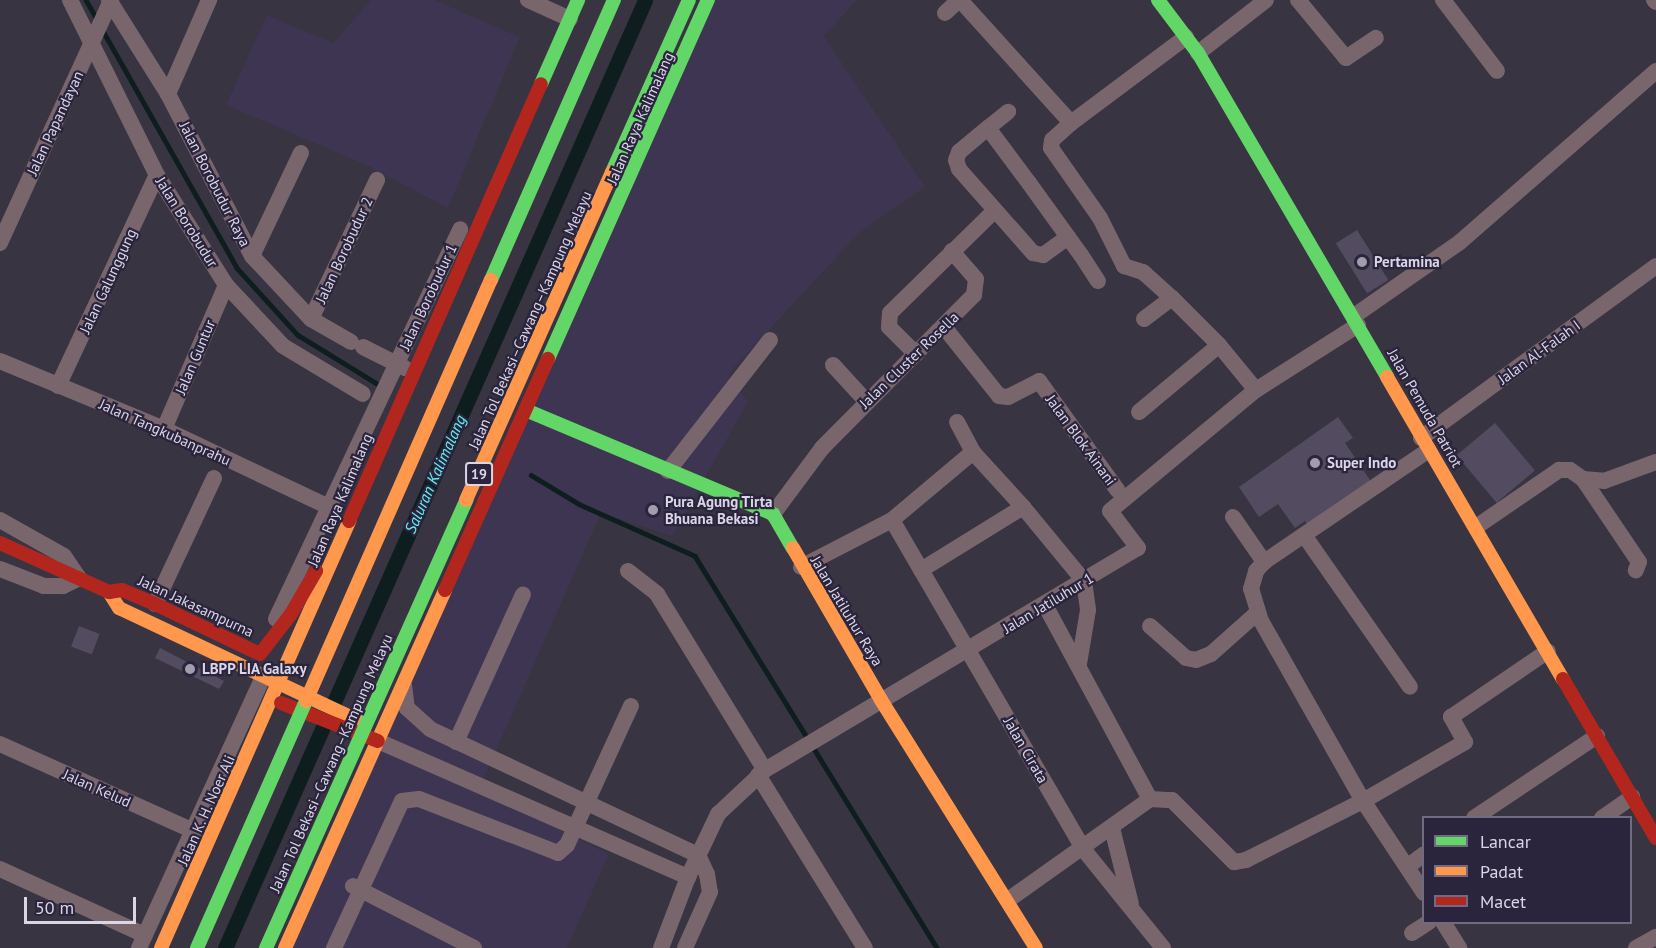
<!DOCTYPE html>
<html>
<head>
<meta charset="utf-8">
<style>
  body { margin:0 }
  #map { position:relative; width:1656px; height:948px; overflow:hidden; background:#383442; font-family:"PT Sans",sans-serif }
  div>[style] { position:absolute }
  .built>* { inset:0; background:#3d3552 }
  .stream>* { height:4.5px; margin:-2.25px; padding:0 2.25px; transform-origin:2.25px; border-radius:2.25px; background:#0e1e1f }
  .canal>* { height:15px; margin:-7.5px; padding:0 7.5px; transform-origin:7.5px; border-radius:7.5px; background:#0e1e1f }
  .building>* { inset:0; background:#534c61; transform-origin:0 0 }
  .street>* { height:16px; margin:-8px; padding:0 8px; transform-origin:8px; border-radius:8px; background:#79666c }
  .fast>* { height:14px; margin:-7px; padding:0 7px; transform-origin:7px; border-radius:7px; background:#63d668 }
  .slow>* { height:14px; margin:-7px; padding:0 7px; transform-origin:7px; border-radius:7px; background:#ff974d }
  .jam>* { height:14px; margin:-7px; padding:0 7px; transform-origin:7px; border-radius:7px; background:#b3261e }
  .fast-bridge>* { height:14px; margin:-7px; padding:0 7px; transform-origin:7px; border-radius:7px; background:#63d668 }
  .slow-bridge>* { height:14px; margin:-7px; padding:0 7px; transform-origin:7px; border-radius:7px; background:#ff974d }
  .dots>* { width:16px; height:16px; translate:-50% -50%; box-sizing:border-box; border:3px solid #2b243d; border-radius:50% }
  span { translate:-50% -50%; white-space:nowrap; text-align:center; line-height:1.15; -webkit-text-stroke:4.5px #2b243d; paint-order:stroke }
  .shield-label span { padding:2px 4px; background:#2b243d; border:2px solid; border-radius:4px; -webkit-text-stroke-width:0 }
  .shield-label { font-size:14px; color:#dad6e7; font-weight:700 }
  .street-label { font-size:15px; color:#dad6e7 }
  .poi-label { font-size:15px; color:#dad6e7; font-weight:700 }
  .left { translate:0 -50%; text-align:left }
  .water-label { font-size:16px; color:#60eff1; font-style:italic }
  .legend { position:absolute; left:1422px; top:816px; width:210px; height:108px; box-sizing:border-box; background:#2b243d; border:2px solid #716b81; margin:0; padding:8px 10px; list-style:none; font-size:18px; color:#dad6e7 }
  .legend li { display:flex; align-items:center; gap:12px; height:30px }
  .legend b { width:30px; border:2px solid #716b81 }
  .scale { position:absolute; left:24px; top:897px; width:112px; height:27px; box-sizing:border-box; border:3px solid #dad6e7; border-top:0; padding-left:8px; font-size:18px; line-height:21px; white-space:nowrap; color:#dad6e7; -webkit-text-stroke:4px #2b243d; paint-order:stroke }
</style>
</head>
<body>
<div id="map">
  <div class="built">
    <div style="clip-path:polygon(371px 0,434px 0,520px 37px,448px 208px,368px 166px,226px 105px,267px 15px,333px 43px)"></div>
    <div style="clip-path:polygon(708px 0,857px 0,824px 36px,925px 187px,860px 232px,728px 374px,748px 402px,672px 536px,601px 513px,479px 789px,609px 854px,567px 948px,285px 948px)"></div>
  </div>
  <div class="stream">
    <div style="left:86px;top:0;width:22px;rotate:60deg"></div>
    <div style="left:102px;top:29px;width:274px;rotate:60.5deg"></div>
    <div style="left:237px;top:268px;width:91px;rotate:47.7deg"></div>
    <div style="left:298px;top:335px;width:92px;rotate:31.6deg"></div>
    <div style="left:531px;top:475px;width:56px;rotate:31.1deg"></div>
    <div style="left:579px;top:504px;width:127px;rotate:24.1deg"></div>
    <div style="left:695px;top:556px;width:461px;rotate:58.3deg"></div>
  </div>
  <div class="canal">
    <div style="left:225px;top:948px;width:1037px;rotate:-66.1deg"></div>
  </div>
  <div class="building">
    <div style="left:1357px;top:230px;width:59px;height:25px;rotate:58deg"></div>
    <div style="clip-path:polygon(1338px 417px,1353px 438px,1345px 443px,1372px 483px,1309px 527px,1305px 521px,1295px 528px,1278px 504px,1259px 517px,1239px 487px)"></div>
    <div style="left:1495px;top:423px;width:62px;height:50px;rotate:50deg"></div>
    <div style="left:79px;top:626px;width:22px;height:22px;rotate:21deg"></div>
    <div style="clip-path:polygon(160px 648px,224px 681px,219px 689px,155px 658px)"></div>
  </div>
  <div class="street">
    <div style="left:70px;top:0;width:195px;rotate:63.6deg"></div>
    <div style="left:157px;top:175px;width:130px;rotate:57.9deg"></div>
    <div style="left:226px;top:285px;width:83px;rotate:46.9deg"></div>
    <div style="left:283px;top:346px;width:93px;rotate:31deg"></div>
    <div style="left:109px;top:0;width:111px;rotate:57.9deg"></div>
    <div style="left:168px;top:94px;width:182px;rotate:62.6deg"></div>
    <div style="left:252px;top:256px;width:86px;rotate:46.9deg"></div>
    <div style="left:311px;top:319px;width:46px;rotate:29.9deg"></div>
    <div style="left:528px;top:0;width:46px;rotate:24.3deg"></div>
    <div style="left:960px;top:0;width:166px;rotate:47.9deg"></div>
    <div style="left:1298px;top:0;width:75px;rotate:50.4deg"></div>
    <div style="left:1346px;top:58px;width:36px;rotate:-34deg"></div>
    <div style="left:1443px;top:0;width:89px;rotate:52.7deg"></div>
    <div style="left:1654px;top:0;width:3px;rotate:45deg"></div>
    <div style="left:945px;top:13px;width:19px;rotate:-43deg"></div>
    <div style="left:1186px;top:37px;width:144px;rotate:143.2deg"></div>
    <div style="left:1071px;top:123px;width:25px;rotate:138deg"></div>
    <div style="left:1052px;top:140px;width:8px;rotate:97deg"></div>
    <div style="left:1051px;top:148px;width:85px;rotate:55deg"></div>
    <div style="left:1100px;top:218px;width:54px;rotate:63.4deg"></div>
    <div style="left:1124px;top:266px;width:20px;rotate:18deg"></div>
    <div style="left:1143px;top:272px;width:39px;rotate:42deg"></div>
    <div style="left:1172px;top:298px;width:66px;rotate:45deg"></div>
    <div style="left:1219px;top:345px;width:58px;rotate:50.6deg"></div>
    <div style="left:1198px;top:53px;width:86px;rotate:-37.9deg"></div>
    <div style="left:168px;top:94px;width:103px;rotate:-66.4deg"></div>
    <div style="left:988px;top:128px;width:26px;rotate:-39deg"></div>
    <div style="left:1068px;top:237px;width:31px;rotate:144deg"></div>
    <div style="left:1043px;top:255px;width:10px;rotate:-169deg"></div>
    <div style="left:1033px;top:253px;width:112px;rotate:-131.4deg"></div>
    <div style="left:959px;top:169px;width:9px;rotate:-108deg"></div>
    <div style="left:956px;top:160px;width:9px;rotate:-69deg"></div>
    <div style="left:959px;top:152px;width:38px;rotate:-40deg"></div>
    <div style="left:988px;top:128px;width:69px;rotate:53.3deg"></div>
    <div style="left:1029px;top:183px;width:89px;rotate:54.2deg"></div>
    <div style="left:1081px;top:255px;width:31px;rotate:57deg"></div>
    <div style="left:0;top:243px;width:267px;rotate:-65.4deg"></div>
    <div style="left:252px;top:256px;width:114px;rotate:-64.6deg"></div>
    <div style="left:1354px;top:316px;width:129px;rotate:-34.9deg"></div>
    <div style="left:1460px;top:242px;width:260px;rotate:-41.1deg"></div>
    <div style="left:311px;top:319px;width:154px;rotate:-64.6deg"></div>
    <div style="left:1144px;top:319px;width:35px;rotate:-37deg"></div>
    <div style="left:944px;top:327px;width:88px;rotate:51.4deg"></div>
    <div style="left:999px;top:396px;width:9px;rotate:6deg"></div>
    <div style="left:1008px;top:397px;width:35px;rotate:-27deg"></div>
    <div style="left:1039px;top:381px;width:135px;rotate:54.3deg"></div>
    <div style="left:363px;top:347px;width:47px;rotate:26.6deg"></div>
    <div style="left:916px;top:354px;width:38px;rotate:-135deg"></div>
    <div style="left:889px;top:327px;width:14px;rotate:-86deg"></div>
    <div style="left:890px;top:313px;width:146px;rotate:-44.4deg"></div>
    <div style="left:0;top:361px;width:178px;rotate:22.5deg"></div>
    <div style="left:164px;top:429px;width:183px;rotate:25.3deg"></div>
    <div style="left:833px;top:365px;width:49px;rotate:47.5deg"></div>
    <div style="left:58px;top:386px;width:233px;rotate:-64.9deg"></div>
    <div style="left:1139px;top:412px;width:104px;rotate:-39.9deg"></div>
    <div style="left:164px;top:429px;width:157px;rotate:-66.7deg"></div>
    <div style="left:1421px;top:438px;width:291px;rotate:-36.2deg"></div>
    <div style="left:973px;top:452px;width:106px;rotate:140deg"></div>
    <div style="left:892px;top:520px;width:382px;rotate:59.8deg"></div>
    <div style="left:1084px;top:850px;width:126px;rotate:51.1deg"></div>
    <div style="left:668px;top:471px;width:166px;rotate:-52.1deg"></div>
    <div style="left:1583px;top:479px;width:100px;rotate:56deg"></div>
    <div style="left:1639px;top:562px;width:9px;rotate:111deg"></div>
    <div style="left:1023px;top:507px;width:96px;rotate:50.5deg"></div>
    <div style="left:1084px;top:581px;width:29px;rotate:82deg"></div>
    <div style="left:1088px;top:610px;width:55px;rotate:99.5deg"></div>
    <div style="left:773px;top:514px;width:82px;rotate:-53.4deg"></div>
    <div style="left:822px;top:448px;width:216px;rotate:-45.2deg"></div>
    <div style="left:974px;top:295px;width:16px;rotate:-83deg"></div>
    <div style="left:976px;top:279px;width:37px;rotate:-131deg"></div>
    <div style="left:1233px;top:517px;width:55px;rotate:55.4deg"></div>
    <div style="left:0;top:520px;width:73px;rotate:29.4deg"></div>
    <div style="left:64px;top:556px;width:27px;rotate:56deg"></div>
    <div style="left:79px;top:578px;width:18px;rotate:153deg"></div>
    <div style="left:63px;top:586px;width:19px;rotate:180deg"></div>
    <div style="left:44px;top:586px;width:47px;rotate:-158.9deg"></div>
    <div style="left:1476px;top:527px;width:101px;rotate:-34.5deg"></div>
    <div style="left:1559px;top:470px;width:11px"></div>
    <div style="left:1570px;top:470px;width:16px;rotate:35deg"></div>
    <div style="left:1583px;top:479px;width:21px;rotate:5deg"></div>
    <div style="left:1604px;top:481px;width:55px;rotate:-20.1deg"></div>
    <div style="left:1304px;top:535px;width:185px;rotate:55.1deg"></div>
    <div style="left:801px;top:567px;width:102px;rotate:-27.3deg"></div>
    <div style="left:921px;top:570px;width:120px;rotate:-31.7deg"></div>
    <div style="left:1023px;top:507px;width:74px;rotate:-132.3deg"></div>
    <div style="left:973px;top:452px;width:34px;rotate:-118deg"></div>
    <div style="left:628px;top:571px;width:37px;rotate:38deg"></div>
    <div style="left:657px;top:594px;width:206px;rotate:58.5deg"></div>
    <div style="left:155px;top:604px;width:139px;rotate:-64.9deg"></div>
    <div style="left:1045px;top:605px;width:221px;rotate:61.6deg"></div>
    <div style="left:276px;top:619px;width:431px;rotate:-64.7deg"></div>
    <div style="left:1150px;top:626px;width:48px;rotate:41.6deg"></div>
    <div style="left:1186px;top:658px;width:10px;rotate:11deg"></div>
    <div style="left:1196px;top:660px;width:16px;rotate:-22deg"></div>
    <div style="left:1211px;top:654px;width:62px;rotate:-41.7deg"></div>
    <div style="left:404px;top:685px;width:23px;rotate:83deg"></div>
    <div style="left:407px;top:708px;width:31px;rotate:42deg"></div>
    <div style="left:430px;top:729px;width:296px;rotate:25.2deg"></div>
    <div style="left:698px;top:855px;width:21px;rotate:65deg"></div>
    <div style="left:707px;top:874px;width:18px;rotate:81deg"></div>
    <div style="left:710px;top:892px;width:61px;rotate:114.1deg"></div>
    <div style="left:378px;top:741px;width:339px;rotate:23.7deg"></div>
    <div style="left:688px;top:877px;width:76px;rotate:110.8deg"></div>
    <div style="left:456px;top:742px;width:162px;rotate:-65.6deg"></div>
    <div style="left:0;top:744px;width:213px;rotate:24.2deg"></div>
    <div style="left:758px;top:775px;width:203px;rotate:58.3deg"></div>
    <div style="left:1474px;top:818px;width:148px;rotate:-33.7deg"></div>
    <div style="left:1602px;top:818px;width:37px;rotate:-35deg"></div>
    <div style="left:1112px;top:828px;width:78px;rotate:76deg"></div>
    <div style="left:1407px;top:867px;width:21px;rotate:-37deg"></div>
    <div style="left:0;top:869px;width:159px;rotate:24.5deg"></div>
    <div style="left:688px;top:877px;width:70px;rotate:-64.5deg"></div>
    <div style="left:718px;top:814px;width:64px;rotate:-43.1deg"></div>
    <div style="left:765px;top:770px;width:434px;rotate:-30.8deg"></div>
    <div style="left:1138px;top:548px;width:46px;rotate:-127.1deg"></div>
    <div style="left:1110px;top:511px;width:190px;rotate:-39.7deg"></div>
    <div style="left:1256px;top:390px;width:121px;rotate:-32.5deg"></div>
    <div style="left:353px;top:886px;width:136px;rotate:27.1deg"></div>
    <div style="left:1424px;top:893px;width:110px;rotate:-123.5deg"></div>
    <div style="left:1363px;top:801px;width:207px;rotate:-119.5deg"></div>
    <div style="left:1261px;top:621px;width:34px;rotate:-107deg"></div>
    <div style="left:1251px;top:589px;width:19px;rotate:-74deg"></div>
    <div style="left:1256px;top:571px;width:12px;rotate:-48deg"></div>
    <div style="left:1264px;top:562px;width:199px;rotate:-34.2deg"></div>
    <div style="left:1008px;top:900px;width:174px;rotate:-35.4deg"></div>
    <div style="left:1150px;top:799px;width:22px;rotate:3deg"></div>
    <div style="left:1172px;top:800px;width:88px;rotate:45deg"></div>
    <div style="left:1234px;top:862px;width:12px;rotate:-9deg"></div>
    <div style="left:1246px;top:860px;width:131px;rotate:-26.8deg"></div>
    <div style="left:1363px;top:801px;width:118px;rotate:-30deg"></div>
    <div style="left:1465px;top:742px;width:29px;rotate:-119deg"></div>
    <div style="left:1451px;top:717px;width:117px;rotate:-34.2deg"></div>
    <div style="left:1443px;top:922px;width:31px;rotate:58deg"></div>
    <div style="left:1412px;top:933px;width:20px;rotate:-33deg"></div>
    <div style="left:139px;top:948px;width:298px;rotate:-65.4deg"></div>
    <div style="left:334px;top:948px;width:162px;rotate:-65.2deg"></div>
    <div style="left:402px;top:801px;width:17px;rotate:-7deg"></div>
    <div style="left:419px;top:799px;width:149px;rotate:21.2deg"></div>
    <div style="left:558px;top:853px;width:12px;rotate:-42deg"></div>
    <div style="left:567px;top:845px;width:153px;rotate:-65.3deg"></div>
    <div style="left:1636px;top:948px;width:23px;rotate:-29deg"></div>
  </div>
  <div class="fast">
    <div style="left:1158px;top:0;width:66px;rotate:53deg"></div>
    <div style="left:1198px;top:53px;width:375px;rotate:59.7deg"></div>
    <div style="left:541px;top:84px;width:92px;rotate:-66.2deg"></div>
    <div style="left:548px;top:359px;width:393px;rotate:-66deg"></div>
    <div style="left:528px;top:411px;width:266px;rotate:22.8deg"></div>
    <div style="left:773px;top:514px;width:39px;rotate:60deg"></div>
  </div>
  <div class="slow">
    <div style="left:1387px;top:377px;width:350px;rotate:59.8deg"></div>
    <div style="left:793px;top:548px;width:176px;rotate:59.9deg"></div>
    <div style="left:881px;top:700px;width:292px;rotate:58deg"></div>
    <div style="left:109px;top:592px;width:19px;rotate:58deg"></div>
    <div style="left:119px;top:608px;width:263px;rotate:25.2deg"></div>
    <div style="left:161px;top:948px;width:467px;rotate:-66.2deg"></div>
    <div style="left:285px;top:948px;width:392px;rotate:-65.9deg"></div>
  </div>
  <div class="jam">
    <div style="left:349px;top:521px;width:477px;rotate:-66.3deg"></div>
    <div style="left:0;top:543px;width:120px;rotate:24.2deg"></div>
    <div style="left:109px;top:592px;width:13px;rotate:-9deg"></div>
    <div style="left:122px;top:590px;width:36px;rotate:23deg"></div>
    <div style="left:155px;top:604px;width:116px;rotate:25.5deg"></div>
    <div style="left:260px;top:654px;width:51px;rotate:-52.2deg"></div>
    <div style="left:291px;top:614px;width:50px;rotate:-59.8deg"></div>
    <div style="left:445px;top:590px;width:253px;rotate:-66deg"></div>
    <div style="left:1563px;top:679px;width:184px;rotate:59.7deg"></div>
    <div style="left:281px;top:703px;width:104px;rotate:21.4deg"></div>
  </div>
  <div class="fast-bridge">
    <div style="left:612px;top:172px;width:188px;rotate:-65.9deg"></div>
    <div style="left:491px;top:280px;width:306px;rotate:-66.3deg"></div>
    <div style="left:197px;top:948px;width:270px;rotate:-66.2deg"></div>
    <div style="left:266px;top:948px;width:491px;rotate:-65.9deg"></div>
  </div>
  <div class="slow-bridge">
    <div style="left:466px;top:500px;width:359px;rotate:-66deg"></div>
    <div style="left:306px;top:701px;width:460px;rotate:-66.3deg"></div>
  </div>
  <div class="dots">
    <div style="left:1362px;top:262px;background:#a19dad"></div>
    <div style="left:1315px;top:463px;background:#a19dad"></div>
    <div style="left:653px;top:510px;background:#a19dad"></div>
    <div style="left:190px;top:669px;background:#a19dad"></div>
  </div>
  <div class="shield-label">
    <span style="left:479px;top:474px">19</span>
  </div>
  <div class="street-label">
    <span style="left:640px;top:118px;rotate:-66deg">Jalan Raya Kalimalang</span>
    <span style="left:55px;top:123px;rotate:-65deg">Jalan Papandayan</span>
    <span style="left:215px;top:184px;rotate:63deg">Jalan Borobudur Raya</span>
    <span style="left:187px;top:222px;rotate:58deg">Jalan Borobudur</span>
    <span style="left:344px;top:250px;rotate:-65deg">Jalan Borobudur 2</span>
    <span style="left:108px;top:281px;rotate:-65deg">Jalan Galunggung</span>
    <span style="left:428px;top:297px;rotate:-65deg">Jalan Borobudur 1</span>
    <span style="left:530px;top:320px;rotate:-66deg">Jalan Tol Bekasi–Cawang–Kampung Melayu</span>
    <span style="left:1539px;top:352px;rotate:-36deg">Jalan Al-Falah I</span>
    <span style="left:195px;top:357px;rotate:-67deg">Jalan Guntur</span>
    <span style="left:909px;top:360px;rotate:-44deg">Jalan Cluster Rosella</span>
    <span style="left:1425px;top:408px;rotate:60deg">Jalan Pemuda Patriot</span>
    <span style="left:165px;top:432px;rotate:24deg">Jalan Tangkubanprahu</span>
    <span style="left:1081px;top:440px;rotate:54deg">Jalan Blok Ainani</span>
    <span style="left:340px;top:500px;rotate:-67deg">Jalan Raya Kalimalang</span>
    <span style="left:1048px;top:603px;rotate:-31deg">Jalan Jatiluhur 1</span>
    <span style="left:196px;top:606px;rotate:25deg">Jalan Jakasampurna</span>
    <span style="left:847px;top:611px;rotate:59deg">Jalan Jatiluhur Raya</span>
    <span style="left:1026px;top:750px;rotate:60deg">Jalan Cirata</span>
    <span style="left:331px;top:763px;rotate:-66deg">Jalan Tol Bekasi–Cawang–Kampung Melayu</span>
    <span style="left:97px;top:788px;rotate:24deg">Jalan Kelud</span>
    <span style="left:206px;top:810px;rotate:-66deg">Jalan K. H. Noer Ali</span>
  </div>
  <div class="poi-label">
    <span class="left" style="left:1374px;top:262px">Pertamina</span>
    <span class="left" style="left:1327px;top:463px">Super Indo</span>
    <span class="left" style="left:665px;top:510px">Pura Agung Tirta<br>Bhuana Bekasi</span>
    <span class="left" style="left:202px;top:669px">LBPP LIA Galaxy</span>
  </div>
  <div class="water-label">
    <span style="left:435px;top:474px;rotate:-66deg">Saluran Kalimalang</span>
  </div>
  <ul class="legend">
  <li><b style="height:8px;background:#63d668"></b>Lancar</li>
  <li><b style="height:8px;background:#ff974d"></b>Padat</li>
  <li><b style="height:8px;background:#b3261e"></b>Macet</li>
  </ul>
  <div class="scale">50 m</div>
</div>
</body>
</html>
